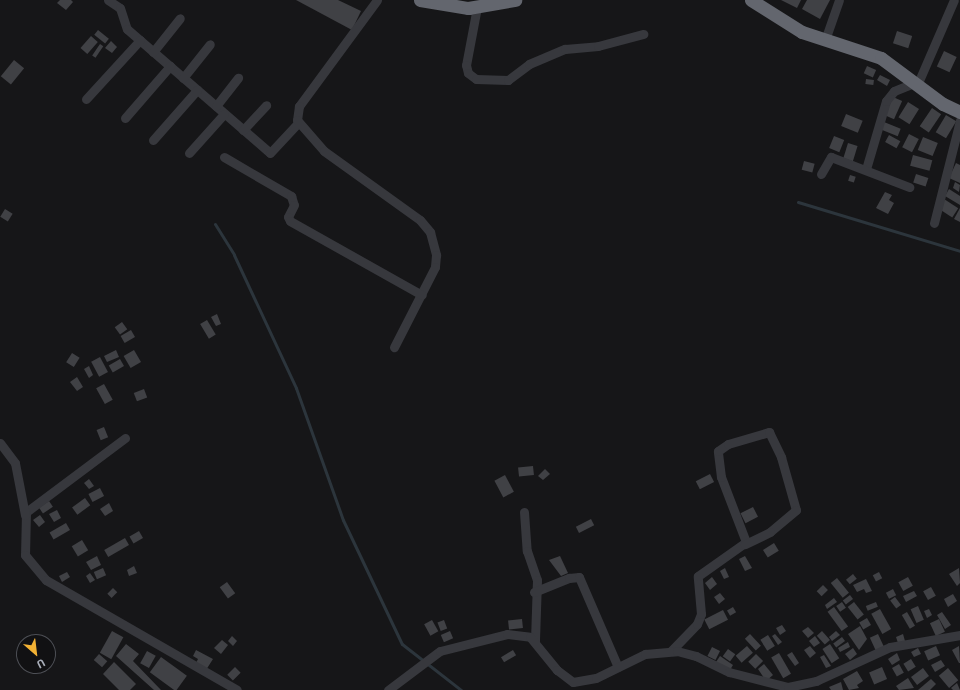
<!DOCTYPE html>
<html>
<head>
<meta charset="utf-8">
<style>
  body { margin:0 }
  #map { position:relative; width:960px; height:690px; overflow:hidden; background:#161618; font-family:"Exo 2",sans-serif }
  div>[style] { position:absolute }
  .stream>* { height:3px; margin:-1.5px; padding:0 1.5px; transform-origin:1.5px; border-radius:1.5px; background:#2c353c }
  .building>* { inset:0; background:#404145; transform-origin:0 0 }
  .minor>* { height:9px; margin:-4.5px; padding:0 4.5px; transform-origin:4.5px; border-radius:4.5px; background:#37383d }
  .highway>* { height:13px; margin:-6.5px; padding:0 6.5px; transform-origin:6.5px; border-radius:6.5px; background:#63666e }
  span { translate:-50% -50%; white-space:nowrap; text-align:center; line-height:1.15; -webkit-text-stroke:3px #111113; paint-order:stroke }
  .north { position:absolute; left:16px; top:634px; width:40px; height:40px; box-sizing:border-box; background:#111113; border:1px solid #4d4f55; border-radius:50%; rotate:152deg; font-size:11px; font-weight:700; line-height:16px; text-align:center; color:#a8adb8 }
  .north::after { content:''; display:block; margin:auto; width:14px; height:18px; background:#f2b134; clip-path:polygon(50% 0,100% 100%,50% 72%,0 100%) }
</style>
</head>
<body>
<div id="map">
  <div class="stream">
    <div style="left:798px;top:202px;width:169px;rotate:16.8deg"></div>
    <div style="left:215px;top:224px;width:36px;rotate:58deg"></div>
    <div style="left:234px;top:255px;width:147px;rotate:65deg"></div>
    <div style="left:296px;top:388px;width:140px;rotate:70.4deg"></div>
    <div style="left:343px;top:520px;width:137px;rotate:64.6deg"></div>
    <div style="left:402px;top:644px;width:75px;rotate:37.9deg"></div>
  </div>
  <div class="building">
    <div style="clip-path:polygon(60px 0,71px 0,73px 2px,66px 10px,57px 3px)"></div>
    <div style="clip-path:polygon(296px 0,338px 0,361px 11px,352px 30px)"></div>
    <div style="clip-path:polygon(781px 0,801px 0,797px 8px)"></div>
    <div style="clip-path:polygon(807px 0,830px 0,820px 19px,802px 9px)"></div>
    <div style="left:98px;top:30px;width:14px;height:6px;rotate:39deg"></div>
    <div style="left:897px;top:31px;width:16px;height:13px;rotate:18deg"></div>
    <div style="left:91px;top:36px;width:9px;height:16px;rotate:41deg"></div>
    <div style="clip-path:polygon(111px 41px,117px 47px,112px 53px,105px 48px)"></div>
    <div style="left:100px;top:44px;width:4px;height:14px;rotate:34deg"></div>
    <div style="left:944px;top:51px;width:14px;height:17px;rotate:25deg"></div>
    <div style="left:14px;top:60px;width:13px;height:21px;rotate:39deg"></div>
    <div style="left:867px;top:66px;width:10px;height:8px;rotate:24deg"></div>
    <div style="clip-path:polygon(880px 75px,890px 80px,887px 86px,877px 80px)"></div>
    <div style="left:866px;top:79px;width:8px;height:5px;rotate:7deg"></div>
    <div style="left:893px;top:97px;width:10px;height:20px;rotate:24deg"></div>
    <div style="left:908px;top:102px;width:13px;height:18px;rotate:32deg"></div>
    <div style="left:932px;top:108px;width:11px;height:22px;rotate:34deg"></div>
    <div style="left:846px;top:114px;width:18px;height:13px;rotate:22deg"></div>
    <div style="left:946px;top:115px;width:12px;height:20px;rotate:31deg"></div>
    <div style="left:884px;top:122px;width:18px;height:8px;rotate:22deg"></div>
    <div style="left:909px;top:134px;width:11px;height:15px;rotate:27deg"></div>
    <div style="left:889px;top:135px;width:13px;height:8px;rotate:29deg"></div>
    <div style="left:834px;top:136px;width:11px;height:13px;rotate:22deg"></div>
    <div style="left:923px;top:137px;width:16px;height:14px;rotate:22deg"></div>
    <div style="left:848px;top:143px;width:10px;height:16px;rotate:17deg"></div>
    <div style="left:913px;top:155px;width:20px;height:11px;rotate:15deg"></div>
    <div style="left:804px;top:161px;width:11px;height:9px;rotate:15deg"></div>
    <div style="clip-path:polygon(956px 163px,960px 165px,960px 183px,949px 178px)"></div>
    <div style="left:916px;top:174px;width:13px;height:9px;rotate:18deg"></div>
    <div style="left:850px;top:175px;width:6px;height:6px;rotate:18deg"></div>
    <div style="clip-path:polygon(955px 182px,960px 185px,959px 192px,953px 188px)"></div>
    <div style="clip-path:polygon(949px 189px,960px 196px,960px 205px,945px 196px)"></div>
    <div style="clip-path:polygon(885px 192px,892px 195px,889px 200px,894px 203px,888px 214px,876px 208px)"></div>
    <div style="left:944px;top:199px;width:17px;height:11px;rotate:33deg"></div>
    <div style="clip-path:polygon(960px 208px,960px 222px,954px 219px)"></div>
    <div style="left:5px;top:209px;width:9px;height:9px;rotate:32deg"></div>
    <div style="clip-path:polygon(217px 314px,221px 324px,216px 326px,211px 317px)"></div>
    <div style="left:207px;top:320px;width:17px;height:8px;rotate:59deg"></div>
    <div style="left:122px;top:322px;width:9px;height:9px;rotate:54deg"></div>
    <div style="left:131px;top:330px;width:8px;height:12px;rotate:60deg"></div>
    <div style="clip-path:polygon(116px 350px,119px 357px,107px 362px,104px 356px)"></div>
    <div style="left:134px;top:350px;width:14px;height:12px;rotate:60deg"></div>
    <div style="left:72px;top:353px;width:9px;height:11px;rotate:32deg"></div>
    <div style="left:100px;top:357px;width:17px;height:10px;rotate:62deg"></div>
    <div style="left:120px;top:359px;width:8px;height:13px;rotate:60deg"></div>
    <div style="clip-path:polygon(89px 366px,93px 375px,89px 378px,84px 369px)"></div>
    <div style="clip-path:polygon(77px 377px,83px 387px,77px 391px,70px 382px)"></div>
    <div style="left:104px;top:384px;width:18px;height:9px;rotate:61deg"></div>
    <div style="left:144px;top:389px;width:9px;height:11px;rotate:69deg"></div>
    <div style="left:104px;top:427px;width:11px;height:8px;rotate:68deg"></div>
    <div style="left:533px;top:466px;width:9px;height:15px;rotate:84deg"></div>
    <div style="clip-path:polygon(545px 469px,550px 474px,543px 480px,538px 476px)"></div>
    <div style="left:710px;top:474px;width:9px;height:16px;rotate:63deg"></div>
    <div style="left:505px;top:475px;width:19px;height:12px;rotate:62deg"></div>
    <div style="clip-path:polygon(89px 479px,94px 486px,89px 489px,84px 483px)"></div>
    <div style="left:100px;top:488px;width:9px;height:13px;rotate:63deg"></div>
    <div style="left:85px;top:498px;width:9px;height:16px;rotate:54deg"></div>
    <div style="left:49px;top:501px;width:7px;height:12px;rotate:56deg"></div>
    <div style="clip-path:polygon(109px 503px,113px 511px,105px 516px,100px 509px)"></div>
    <div style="left:753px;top:507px;width:11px;height:14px;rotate:63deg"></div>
    <div style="clip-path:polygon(57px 510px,61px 518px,54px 522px,49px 514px)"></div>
    <div style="clip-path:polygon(40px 515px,45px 522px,39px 527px,33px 520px)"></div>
    <div style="left:591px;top:519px;width:7px;height:17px;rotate:63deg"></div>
    <div style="left:66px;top:523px;width:8px;height:19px;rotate:60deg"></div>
    <div style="left:139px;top:531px;width:8px;height:11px;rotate:60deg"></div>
    <div style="left:125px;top:538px;width:8px;height:24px;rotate:60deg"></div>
    <div style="left:82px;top:540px;width:12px;height:12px;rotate:59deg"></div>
    <div style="left:774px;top:543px;width:9px;height:13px;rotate:58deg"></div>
    <div style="clip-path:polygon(97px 556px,101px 565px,91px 570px,86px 562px)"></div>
    <div style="clip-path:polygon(560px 556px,568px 573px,561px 576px,549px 560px)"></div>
    <div style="clip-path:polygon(745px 556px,752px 568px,745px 571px,739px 559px)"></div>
    <div style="clip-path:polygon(134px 566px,137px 573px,129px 576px,127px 570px)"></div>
    <div style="left:103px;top:568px;width:8px;height:10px;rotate:67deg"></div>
    <div style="clip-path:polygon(725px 568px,729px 577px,724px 579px,720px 571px)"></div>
    <div style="clip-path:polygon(959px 568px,960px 583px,957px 586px,949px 574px)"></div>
    <div style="clip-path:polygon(67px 572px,70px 577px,62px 582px,59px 576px)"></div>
    <div style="left:879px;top:572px;width:7px;height:7px;rotate:63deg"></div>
    <div style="clip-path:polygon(90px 573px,95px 580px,90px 583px,86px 576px)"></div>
    <div style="left:853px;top:574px;width:6px;height:9px;rotate:51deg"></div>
    <div style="clip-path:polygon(712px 577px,717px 584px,710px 590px,705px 583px)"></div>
    <div style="left:908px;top:577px;width:10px;height:11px;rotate:61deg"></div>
    <div style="left:837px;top:578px;width:19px;height:8px;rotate:51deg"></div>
    <div style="clip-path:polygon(866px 579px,872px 591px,866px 593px,864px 589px,857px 592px,853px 585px)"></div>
    <div style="left:227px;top:582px;width:14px;height:9px;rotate:54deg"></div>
    <div style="left:823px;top:585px;width:7px;height:9px;rotate:45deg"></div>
    <div style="left:931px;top:587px;width:10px;height:9px;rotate:61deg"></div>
    <div style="left:113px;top:588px;width:6px;height:8px;rotate:45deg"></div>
    <div style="left:893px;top:589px;width:7px;height:8px;rotate:63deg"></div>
    <div style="clip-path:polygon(914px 591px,917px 596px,906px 602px,903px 596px)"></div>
    <div style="clip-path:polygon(720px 593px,725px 599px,719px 604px,714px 597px)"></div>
    <div style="clip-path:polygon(953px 594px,957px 601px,948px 607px,944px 599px)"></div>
    <div style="left:850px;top:595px;width:5px;height:9px;rotate:53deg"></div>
    <div style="left:895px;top:597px;width:10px;height:6px;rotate:53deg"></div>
    <div style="clip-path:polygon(834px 598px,837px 602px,827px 609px,825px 605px)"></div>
    <div style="left:842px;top:602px;width:7px;height:7px;rotate:56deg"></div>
    <div style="left:854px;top:602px;width:16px;height:8px;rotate:52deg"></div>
    <div style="left:876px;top:602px;width:5px;height:11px;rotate:68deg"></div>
    <div style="left:918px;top:606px;width:15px;height:8px;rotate:67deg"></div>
    <div style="left:733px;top:607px;width:6px;height:7px;rotate:59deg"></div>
    <div style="left:834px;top:607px;width:24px;height:8px;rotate:54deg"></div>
    <div style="left:880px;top:609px;width:23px;height:10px;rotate:61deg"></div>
    <div style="clip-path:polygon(929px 609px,932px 615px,927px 618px,924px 611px)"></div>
    <div style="left:723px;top:610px;width:11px;height:21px;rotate:63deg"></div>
    <div style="left:907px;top:612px;width:16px;height:6px;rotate:60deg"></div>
    <div style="clip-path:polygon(942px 612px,951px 625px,945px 629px,937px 615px)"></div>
    <div style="left:867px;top:618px;width:8px;height:9px;rotate:60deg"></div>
    <div style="left:522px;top:619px;width:9px;height:14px;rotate:84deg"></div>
    <div style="left:939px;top:619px;width:14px;height:10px;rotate:65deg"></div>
    <div style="left:432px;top:620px;width:13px;height:9px;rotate:61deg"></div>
    <div style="left:444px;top:620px;width:9px;height:7px;rotate:69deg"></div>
    <div style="clip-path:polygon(782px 625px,786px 631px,780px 635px,776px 628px)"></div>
    <div style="clip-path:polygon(860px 626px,867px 639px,859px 650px,848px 634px)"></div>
    <div style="clip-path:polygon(808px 627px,814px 633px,808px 638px,802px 631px)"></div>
    <div style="left:112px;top:631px;width:13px;height:25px;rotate:29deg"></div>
    <div style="left:450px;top:631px;width:8px;height:10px;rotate:67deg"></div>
    <div style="left:822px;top:631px;width:12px;height:7px;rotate:48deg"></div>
    <div style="clip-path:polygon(836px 631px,840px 635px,832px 641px,829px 637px)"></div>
    <div style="left:750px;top:634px;width:16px;height:7px;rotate:47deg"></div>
    <div style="clip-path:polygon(775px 634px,782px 642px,778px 645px,772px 636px)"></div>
    <div style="left:878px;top:634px;width:14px;height:9px;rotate:65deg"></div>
    <div style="clip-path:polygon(903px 634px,905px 641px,898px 643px,896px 637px)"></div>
    <div style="left:768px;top:635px;width:13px;height:9px;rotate:58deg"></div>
    <div style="clip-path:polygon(232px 636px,237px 641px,233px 646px,228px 641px)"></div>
    <div style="clip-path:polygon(815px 636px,820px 643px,814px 647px,809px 641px)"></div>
    <div style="left:842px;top:637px;width:5px;height:11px;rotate:53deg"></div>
    <div style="clip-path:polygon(222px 640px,228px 645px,221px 654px,214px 648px)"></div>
    <div style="clip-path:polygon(848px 642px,850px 647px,840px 652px,838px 648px)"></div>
    <div style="clip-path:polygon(126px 644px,139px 654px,133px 661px,161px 690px,154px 690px,116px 656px)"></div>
    <div style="left:830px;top:644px;width:17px;height:9px;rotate:57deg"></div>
    <div style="left:747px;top:646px;width:9px;height:15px;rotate:49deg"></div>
    <div style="clip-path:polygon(810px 646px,816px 653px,810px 658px,804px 650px)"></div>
    <div style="left:936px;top:646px;width:10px;height:13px;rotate:66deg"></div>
    <div style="clip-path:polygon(959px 646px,960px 663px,959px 663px,952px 650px)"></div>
    <div style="left:712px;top:647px;width:9px;height:10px;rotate:27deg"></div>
    <div style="clip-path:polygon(853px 648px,857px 654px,850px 660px,845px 654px)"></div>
    <div style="clip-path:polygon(918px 648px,921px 654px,914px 657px,911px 652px)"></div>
    <div style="left:728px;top:649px;width:9px;height:9px;rotate:36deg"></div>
    <div style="clip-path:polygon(196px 650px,213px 659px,206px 670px,196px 663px,198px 659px,193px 656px)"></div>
    <div style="left:513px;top:650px;width:6px;height:14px;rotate:59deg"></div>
    <div style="left:147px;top:651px;width:10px;height:14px;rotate:29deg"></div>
    <div style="clip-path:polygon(792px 652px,799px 663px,795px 666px,787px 655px)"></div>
    <div style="left:779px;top:653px;width:24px;height:9px;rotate:60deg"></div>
    <div style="clip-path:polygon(897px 653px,900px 660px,892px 665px,888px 659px)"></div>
    <div style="left:99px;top:654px;width:11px;height:8px;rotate:41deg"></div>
    <div style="left:756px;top:654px;width:10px;height:11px;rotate:45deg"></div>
    <div style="clip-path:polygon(824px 655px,831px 666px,826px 668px,820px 657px)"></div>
    <div style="clip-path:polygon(720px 656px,733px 665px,730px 670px,716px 662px)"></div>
    <div style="left:161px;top:657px;width:32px;height:19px;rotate:36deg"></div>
    <div style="left:911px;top:659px;width:9px;height:9px;rotate:58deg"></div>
    <div style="clip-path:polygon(941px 660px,945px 666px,935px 672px,931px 665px)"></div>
    <div style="clip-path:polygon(114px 662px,136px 684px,130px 690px,119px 690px,103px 674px)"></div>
    <div style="clip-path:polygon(764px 664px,773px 675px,766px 681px,758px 669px)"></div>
    <div style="left:899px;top:664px;width:10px;height:8px;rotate:61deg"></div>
    <div style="left:235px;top:667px;width:8px;height:11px;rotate:45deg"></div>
    <div style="left:882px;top:667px;width:13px;height:14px;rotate:67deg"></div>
    <div style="left:923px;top:668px;width:10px;height:15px;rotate:53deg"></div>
    <div style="left:948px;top:668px;width:16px;height:12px;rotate:50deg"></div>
    <div style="clip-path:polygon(857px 671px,863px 681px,857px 685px,859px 688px,849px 690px,843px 679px)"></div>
    <div style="clip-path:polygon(908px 678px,914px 688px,899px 690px,896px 686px)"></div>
    <div style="clip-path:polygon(931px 679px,936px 684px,930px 690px,918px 690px)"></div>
    <div style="clip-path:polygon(841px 682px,843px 690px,831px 690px,829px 687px)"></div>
    <div style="clip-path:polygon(957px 683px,960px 690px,953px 690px,951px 688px)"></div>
  </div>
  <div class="minor">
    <div style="left:108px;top:0;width:14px;rotate:34deg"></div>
    <div style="left:120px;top:8px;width:22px;rotate:72deg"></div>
    <div style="left:127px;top:29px;width:189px;rotate:40.9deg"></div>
    <div style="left:270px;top:153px;width:41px;rotate:-47deg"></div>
    <div style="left:377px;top:0;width:132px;rotate:126.3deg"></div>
    <div style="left:299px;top:106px;width:14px;rotate:98deg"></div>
    <div style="left:297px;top:120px;width:41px;rotate:48.9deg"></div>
    <div style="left:324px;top:151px;width:118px;rotate:35.7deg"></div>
    <div style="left:420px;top:220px;width:16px;rotate:50deg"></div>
    <div style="left:430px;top:232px;width:24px;rotate:75deg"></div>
    <div style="left:436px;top:255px;width:12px;rotate:95deg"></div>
    <div style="left:435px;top:267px;width:90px;rotate:117.1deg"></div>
    <div style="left:477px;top:7px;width:59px;rotate:100.7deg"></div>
    <div style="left:466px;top:65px;width:8px;rotate:76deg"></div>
    <div style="left:468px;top:73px;width:10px;rotate:37deg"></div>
    <div style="left:476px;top:79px;width:32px;rotate:2deg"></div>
    <div style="left:508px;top:80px;width:26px;rotate:-37deg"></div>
    <div style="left:529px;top:64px;width:39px;rotate:-23deg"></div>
    <div style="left:565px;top:49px;width:33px;rotate:-5deg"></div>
    <div style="left:598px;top:46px;width:47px;rotate:-14.9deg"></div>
    <div style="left:825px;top:40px;width:42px;rotate:-70.7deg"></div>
    <div style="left:153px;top:52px;width:43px;rotate:-51.5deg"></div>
    <div style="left:183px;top:78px;width:43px;rotate:-51.5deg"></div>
    <div style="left:918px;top:83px;width:90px;rotate:-66.6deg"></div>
    <div style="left:86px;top:99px;width:80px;rotate:-47.5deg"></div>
    <div style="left:216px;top:106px;width:36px;rotate:-52deg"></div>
    <div style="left:125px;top:118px;width:69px;rotate:-49.1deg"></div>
    <div style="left:243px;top:130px;width:34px;rotate:-47deg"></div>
    <div style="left:153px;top:140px;width:67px;rotate:-48.7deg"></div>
    <div style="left:189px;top:153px;width:52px;rotate:-48.1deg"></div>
    <div style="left:224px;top:157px;width:78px;rotate:30.2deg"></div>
    <div style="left:291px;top:196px;width:9px;rotate:72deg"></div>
    <div style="left:294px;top:205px;width:13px;rotate:117deg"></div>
    <div style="left:288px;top:217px;width:4px;rotate:63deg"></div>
    <div style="left:290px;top:221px;width:151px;rotate:29.3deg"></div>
    <div style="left:866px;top:169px;width:71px;rotate:-73.6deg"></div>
    <div style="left:886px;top:101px;width:13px;rotate:-51deg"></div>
    <div style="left:894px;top:91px;width:24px;rotate:-22deg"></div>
    <div style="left:821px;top:174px;width:20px;rotate:-60deg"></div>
    <div style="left:831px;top:157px;width:84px;rotate:21deg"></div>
    <div style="left:934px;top:223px;width:106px;rotate:-75.8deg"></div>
    <div style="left:125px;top:438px;width:124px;rotate:143.2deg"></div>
    <div style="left:26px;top:512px;width:43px;rotate:91.3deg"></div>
    <div style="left:25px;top:555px;width:33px;rotate:50deg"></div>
    <div style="left:46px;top:580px;width:220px;rotate:29.9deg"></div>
    <div style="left:0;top:443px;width:25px;rotate:53deg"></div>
    <div style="left:15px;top:463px;width:53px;rotate:79.1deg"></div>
    <div style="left:524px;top:512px;width:39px;rotate:86deg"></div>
    <div style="left:527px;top:551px;width:31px;rotate:71deg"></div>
    <div style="left:537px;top:580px;width:61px;rotate:91.9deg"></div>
    <div style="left:534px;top:592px;width:38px;rotate:-22deg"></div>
    <div style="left:569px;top:578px;width:10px;rotate:-6deg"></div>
    <div style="left:579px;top:577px;width:98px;rotate:66.6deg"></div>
    <div style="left:671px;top:651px;width:37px;rotate:-46deg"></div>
    <div style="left:697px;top:624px;width:11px;rotate:-68deg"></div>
    <div style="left:701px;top:614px;width:38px;rotate:-95deg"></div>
    <div style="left:698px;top:576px;width:59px;rotate:-35.3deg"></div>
    <div style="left:746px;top:542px;width:70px;rotate:-111deg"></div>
    <div style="left:721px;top:477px;width:26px;rotate:-97deg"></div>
    <div style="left:718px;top:451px;width:12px;rotate:-35deg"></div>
    <div style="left:728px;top:444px;width:43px;rotate:-16.3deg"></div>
    <div style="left:769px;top:432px;width:28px;rotate:64deg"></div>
    <div style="left:781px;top:457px;width:55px;rotate:74.2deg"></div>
    <div style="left:796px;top:510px;width:34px;rotate:140deg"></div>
    <div style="left:770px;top:532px;width:28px;rotate:154deg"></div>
    <div style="left:388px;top:690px;width:65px;rotate:-36.9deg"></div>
    <div style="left:440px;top:651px;width:69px;rotate:-14.2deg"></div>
    <div style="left:507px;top:634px;width:23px;rotate:7deg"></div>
    <div style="left:530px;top:637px;width:43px;rotate:50.7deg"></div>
    <div style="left:557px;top:670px;width:20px;rotate:37deg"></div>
    <div style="left:573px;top:682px;width:23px;rotate:-10deg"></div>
    <div style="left:596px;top:678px;width:55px;rotate:-26.1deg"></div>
    <div style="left:645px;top:654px;width:32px;rotate:-5deg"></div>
    <div style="left:677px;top:651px;width:20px;rotate:15deg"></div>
    <div style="left:696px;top:656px;width:37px;rotate:26deg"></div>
    <div style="left:729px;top:672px;width:61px;rotate:14.3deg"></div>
    <div style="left:788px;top:687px;width:29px;rotate:-12deg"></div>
    <div style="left:816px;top:681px;width:81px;rotate:-24.7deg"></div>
    <div style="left:890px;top:647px;width:71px;rotate:-9.7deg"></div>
  </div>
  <div class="highway">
    <div style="left:420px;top:0;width:49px;rotate:9.5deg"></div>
    <div style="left:468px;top:8px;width:48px;rotate:-9.7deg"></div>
    <div style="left:751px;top:0;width:60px;rotate:32.1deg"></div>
    <div style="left:802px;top:32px;width:83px;rotate:18.2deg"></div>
    <div style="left:881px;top:58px;width:77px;rotate:36.6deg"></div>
    <div style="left:943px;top:104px;width:19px;rotate:25deg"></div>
  </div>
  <div class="north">U</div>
</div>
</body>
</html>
